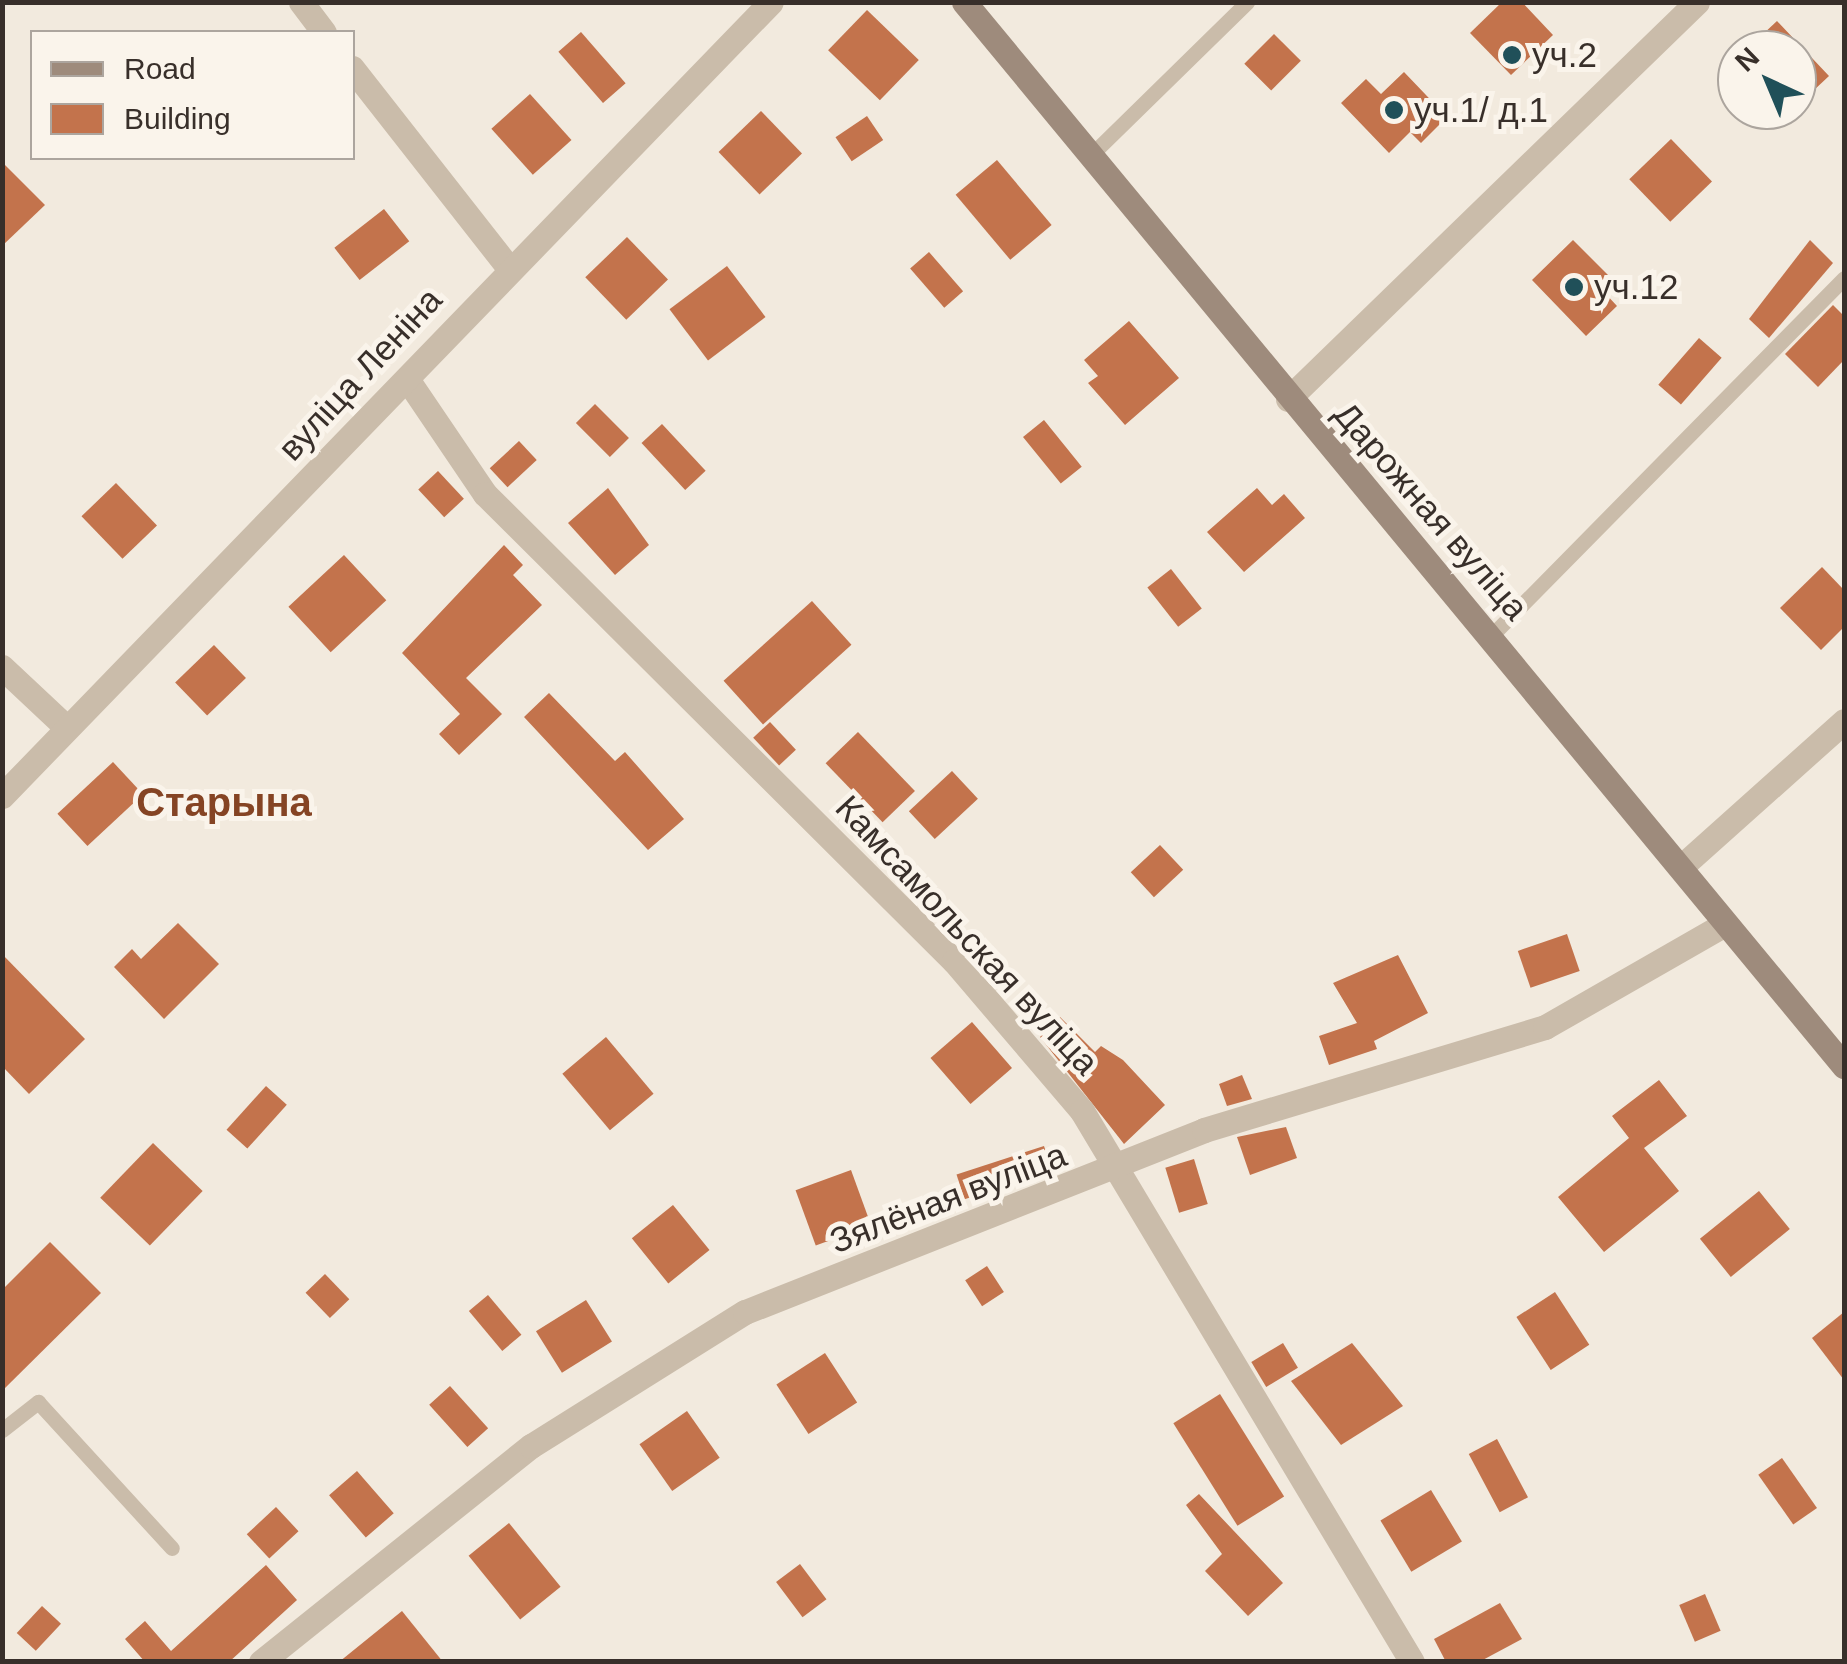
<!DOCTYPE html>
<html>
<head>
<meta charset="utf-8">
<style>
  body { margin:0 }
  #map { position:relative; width:1847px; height:1664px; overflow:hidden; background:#f2eade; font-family:Helvetica,sans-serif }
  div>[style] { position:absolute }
  .building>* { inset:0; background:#c3734c; transform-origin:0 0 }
  .service>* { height:15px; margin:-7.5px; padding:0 7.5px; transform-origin:7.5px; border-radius:7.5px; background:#cabcaa }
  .minor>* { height:25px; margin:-12.5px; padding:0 12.5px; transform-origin:12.5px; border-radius:12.5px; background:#cabcaa }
  .secondary>* { height:25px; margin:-12.5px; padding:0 12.5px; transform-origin:12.5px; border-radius:12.5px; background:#9e8b7c }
  .dots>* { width:28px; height:28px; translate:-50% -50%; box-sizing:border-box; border:5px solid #faf4eb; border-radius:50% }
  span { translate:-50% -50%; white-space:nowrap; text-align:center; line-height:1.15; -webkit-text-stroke:10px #faf4eb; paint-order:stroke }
  .poi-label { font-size:35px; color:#382f2a }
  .left { translate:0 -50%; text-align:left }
  .street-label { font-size:35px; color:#382f2a }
  .quarter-label { font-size:40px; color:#854424; font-weight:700 }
  .frame { position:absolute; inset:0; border:5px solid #382f2a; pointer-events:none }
  .legend { position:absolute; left:30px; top:30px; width:325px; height:130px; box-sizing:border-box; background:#faf4eb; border:2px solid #aca59e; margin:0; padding:12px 18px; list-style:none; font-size:30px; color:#382f2a }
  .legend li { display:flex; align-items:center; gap:20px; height:50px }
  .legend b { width:50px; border:2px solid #aca59e }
  .north { position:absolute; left:1717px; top:30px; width:100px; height:100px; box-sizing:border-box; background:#faf4eb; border:2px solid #aca59e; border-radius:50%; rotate:316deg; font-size:28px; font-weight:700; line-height:40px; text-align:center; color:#382f2a }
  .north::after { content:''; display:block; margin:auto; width:35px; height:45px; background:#205059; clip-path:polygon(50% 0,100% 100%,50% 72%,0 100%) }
</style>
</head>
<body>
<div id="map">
  <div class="building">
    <div style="clip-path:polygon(1502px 2px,1522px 2px,1553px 35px,1511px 75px,1470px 33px)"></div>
    <div style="left:867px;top:10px;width:72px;height:56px;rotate:44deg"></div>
    <div style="clip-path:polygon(1777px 21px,1829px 76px,1797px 106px,1797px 50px,1746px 50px)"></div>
    <div style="left:581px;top:32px;width:68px;height:30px;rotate:49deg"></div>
    <div style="left:1274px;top:34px;width:38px;height:42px;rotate:45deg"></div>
    <div style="clip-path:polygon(1404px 72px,1447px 117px,1421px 143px,1410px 132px,1389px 153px,1341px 103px,1366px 79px,1381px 94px)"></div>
    <div style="left:530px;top:94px;width:62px;height:52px;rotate:48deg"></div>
    <div style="left:761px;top:111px;width:59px;height:59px;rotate:46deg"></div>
    <div style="left:867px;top:116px;width:29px;height:38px;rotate:56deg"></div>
    <div style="left:1671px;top:139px;width:59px;height:58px;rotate:46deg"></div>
    <div style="left:997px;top:160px;width:85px;height:54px;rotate:50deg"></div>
    <div style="clip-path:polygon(2px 162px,45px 205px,2px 246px)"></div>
    <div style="left:384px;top:209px;width:41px;height:63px;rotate:52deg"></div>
    <div style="left:627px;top:237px;width:59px;height:58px;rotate:46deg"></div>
    <div style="clip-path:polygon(1573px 240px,1615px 282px,1604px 292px,1617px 306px,1586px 336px,1532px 280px)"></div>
    <div style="clip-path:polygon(1810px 240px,1833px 263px,1769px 338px,1749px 319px)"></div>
    <div style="left:929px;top:252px;width:52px;height:25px;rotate:49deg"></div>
    <div style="left:727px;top:266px;width:64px;height:72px;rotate:53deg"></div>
    <div style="clip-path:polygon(1833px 305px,1844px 316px,1844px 360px,1818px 387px,1785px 354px)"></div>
    <div style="clip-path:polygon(1129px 321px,1179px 378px,1125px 425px,1088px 383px,1098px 376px,1084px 360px)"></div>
    <div style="left:1699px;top:338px;width:30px;height:62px;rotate:41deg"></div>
    <div style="left:595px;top:404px;width:48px;height:27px;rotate:45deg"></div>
    <div style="left:1044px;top:420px;width:60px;height:27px;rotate:51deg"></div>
    <div style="left:662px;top:424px;width:64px;height:28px;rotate:47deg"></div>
    <div style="left:519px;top:441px;width:26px;height:40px;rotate:47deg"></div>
    <div style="left:438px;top:471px;width:38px;height:27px;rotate:47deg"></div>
    <div style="left:116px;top:483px;width:59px;height:48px;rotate:46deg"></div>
    <div style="clip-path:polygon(608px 488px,649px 545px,615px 575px,568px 523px)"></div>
    <div style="clip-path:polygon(1257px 488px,1272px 505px,1284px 494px,1305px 518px,1244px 572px,1207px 532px)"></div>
    <div style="clip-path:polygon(504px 545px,523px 565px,513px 575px,542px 605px,466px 678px,502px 714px,459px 755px,439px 734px,460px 714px,402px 653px)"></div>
    <div style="left:344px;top:555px;width:62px;height:76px;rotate:47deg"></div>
    <div style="clip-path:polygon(1822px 567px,1844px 590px,1844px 627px,1821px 650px,1780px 608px)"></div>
    <div style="left:1171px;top:569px;width:50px;height:30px;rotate:52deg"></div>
    <div style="left:812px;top:601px;width:59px;height:119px;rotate:48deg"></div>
    <div style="left:214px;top:645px;width:46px;height:54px;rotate:46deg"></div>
    <div style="clip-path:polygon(549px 693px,615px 761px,625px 752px,684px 819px,648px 850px,524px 717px)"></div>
    <div style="left:770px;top:722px;width:38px;height:23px;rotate:47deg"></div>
    <div style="left:858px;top:732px;width:82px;height:45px;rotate:46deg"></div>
    <div style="left:113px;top:762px;width:44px;height:76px;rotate:47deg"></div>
    <div style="left:952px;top:771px;width:38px;height:59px;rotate:47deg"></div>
    <div style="left:1160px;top:845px;width:34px;height:40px;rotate:47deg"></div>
    <div style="clip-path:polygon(178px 923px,219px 964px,164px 1019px,114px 967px,132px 949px,141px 959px)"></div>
    <div style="left:1567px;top:934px;width:39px;height:52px;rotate:71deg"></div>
    <div style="clip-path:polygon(2px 954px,85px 1039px,29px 1094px,2px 1066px)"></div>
    <div style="clip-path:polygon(1398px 955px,1428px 1013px,1374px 1041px,1377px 1049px,1329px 1065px,1319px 1036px,1357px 1023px,1333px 983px)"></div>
    <div style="clip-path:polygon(1060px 1017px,1095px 1052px,1101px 1046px,1123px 1060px,1165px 1105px,1124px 1144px,1040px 1037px)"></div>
    <div style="left:972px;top:1022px;width:61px;height:55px;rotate:49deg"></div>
    <div style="left:606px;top:1037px;width:74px;height:57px;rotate:50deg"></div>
    <div style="clip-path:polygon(1242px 1075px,1252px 1099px,1227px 1106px,1219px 1084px)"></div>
    <div style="clip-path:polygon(1659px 1080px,1687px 1116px,1644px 1148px,1679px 1191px,1604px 1252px,1558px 1197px,1629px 1138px,1612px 1116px)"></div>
    <div style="left:266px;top:1086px;width:28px;height:59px;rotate:42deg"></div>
    <div style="clip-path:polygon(1286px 1127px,1297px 1158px,1250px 1175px,1237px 1137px)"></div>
    <div style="left:153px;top:1143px;width:69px;height:76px;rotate:44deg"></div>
    <div style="left:1044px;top:1146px;width:26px;height:92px;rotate:72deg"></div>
    <div style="left:1194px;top:1159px;width:47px;height:30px;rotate:73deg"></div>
    <div style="left:851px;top:1170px;width:59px;height:59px;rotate:70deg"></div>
    <div style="left:1759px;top:1191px;width:49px;height:76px;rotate:51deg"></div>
    <div style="left:673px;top:1205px;width:58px;height:53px;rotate:51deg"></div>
    <div style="clip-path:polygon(50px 1242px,101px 1293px,2px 1391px,2px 1290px)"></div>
    <div style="left:987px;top:1266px;width:31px;height:26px;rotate:57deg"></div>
    <div style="left:325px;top:1274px;width:35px;height:27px;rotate:46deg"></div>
    <div style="left:1555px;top:1292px;width:63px;height:46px;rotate:57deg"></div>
    <div style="left:488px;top:1295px;width:52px;height:25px;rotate:50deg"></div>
    <div style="left:586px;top:1300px;width:49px;height:59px;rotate:58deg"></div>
    <div style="clip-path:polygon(1844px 1312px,1844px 1380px,1812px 1338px)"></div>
    <div style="left:1283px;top:1343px;width:29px;height:37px;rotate:59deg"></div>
    <div style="clip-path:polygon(1352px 1343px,1403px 1406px,1341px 1445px,1291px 1381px)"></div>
    <div style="left:825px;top:1353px;width:59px;height:58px;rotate:57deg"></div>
    <div style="left:450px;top:1386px;width:57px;height:28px;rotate:48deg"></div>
    <div style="left:1220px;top:1394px;width:121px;height:55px;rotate:58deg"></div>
    <div style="left:687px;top:1411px;width:57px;height:58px;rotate:55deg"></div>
    <div style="left:1497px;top:1439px;width:66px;height:32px;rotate:62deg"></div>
    <div style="left:1782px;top:1458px;width:61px;height:29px;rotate:55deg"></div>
    <div style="left:357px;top:1471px;width:56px;height:37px;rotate:49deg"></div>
    <div style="left:1431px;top:1490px;width:60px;height:59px;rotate:59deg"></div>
    <div style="clip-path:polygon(1199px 1494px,1283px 1583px,1248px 1616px,1205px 1571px,1222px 1554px,1186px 1505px)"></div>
    <div style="left:276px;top:1507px;width:33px;height:40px;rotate:47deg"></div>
    <div style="left:509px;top:1523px;width:82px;height:52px;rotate:51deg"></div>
    <div style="left:800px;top:1564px;width:44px;height:30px;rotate:53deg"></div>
    <div style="clip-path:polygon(266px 1565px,297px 1600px,229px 1662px,145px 1662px,125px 1639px,145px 1621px,171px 1651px)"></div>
    <div style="left:1705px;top:1594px;width:40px;height:28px;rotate:67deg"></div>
    <div style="clip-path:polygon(1500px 1603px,1522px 1639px,1479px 1662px,1446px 1662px,1434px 1639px)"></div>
    <div style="left:42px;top:1606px;width:26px;height:37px;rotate:43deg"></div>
    <div style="clip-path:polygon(402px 1611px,443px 1662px,339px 1662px)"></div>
  </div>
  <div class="service">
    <div style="left:1093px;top:153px;width:216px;rotate:-44.4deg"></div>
    <div style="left:1492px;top:635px;width:501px;rotate:-45.4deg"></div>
    <div style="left:2px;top:1430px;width:46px;rotate:-37.9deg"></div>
    <div style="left:38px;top:1402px;width:198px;rotate:47.5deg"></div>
  </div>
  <div class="minor">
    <div style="left:301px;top:2px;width:38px;rotate:53deg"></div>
    <div style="left:352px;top:68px;width:253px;rotate:51.9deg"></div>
    <div style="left:407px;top:379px;width:139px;rotate:55.9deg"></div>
    <div style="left:485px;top:494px;width:662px;rotate:44.88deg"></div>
    <div style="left:954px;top:961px;width:197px;rotate:49.5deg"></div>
    <div style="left:1082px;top:1111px;width:642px;rotate:59.08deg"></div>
    <div style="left:1288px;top:399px;width:570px;rotate:-44.15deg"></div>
    <div style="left:2px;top:667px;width:89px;rotate:43.2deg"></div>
    <div style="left:2px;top:796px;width:1105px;rotate:-45.92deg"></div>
    <div style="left:1682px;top:866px;width:217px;rotate:-41.8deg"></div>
    <div style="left:261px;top:1662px;width:346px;rotate:-38.7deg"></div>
    <div style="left:531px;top:1446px;width:252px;rotate:-32.1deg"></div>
    <div style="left:745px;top:1312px;width:494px;rotate:-21.6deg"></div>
    <div style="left:1204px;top:1130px;width:356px;rotate:-16.8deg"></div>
    <div style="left:1545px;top:1027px;width:207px;rotate:-29.8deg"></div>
  </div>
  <div class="secondary">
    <div style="left:964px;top:2px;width:1381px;rotate:50.41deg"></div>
  </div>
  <div class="dots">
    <div style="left:1512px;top:55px;background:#205059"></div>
    <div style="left:1394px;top:110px;background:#205059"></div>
    <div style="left:1574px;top:287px;background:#205059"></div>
  </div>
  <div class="poi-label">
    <span class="left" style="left:1532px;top:55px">уч.2</span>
    <span class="left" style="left:1414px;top:110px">уч.1/ д.1</span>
    <span class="left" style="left:1594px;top:287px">уч.12</span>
  </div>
  <div class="street-label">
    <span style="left:360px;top:374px;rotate:-47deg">вуліца Леніна</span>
    <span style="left:1431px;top:511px;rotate:49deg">Дарожная вуліца</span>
    <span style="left:967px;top:935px;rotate:47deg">Камсамольская вуліца</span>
    <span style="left:948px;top:1198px;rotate:-21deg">Зялёная вуліца</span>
  </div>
  <div class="quarter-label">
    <span style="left:224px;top:802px">Старына</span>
  </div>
  <div class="frame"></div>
  <ul class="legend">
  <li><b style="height:12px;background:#9e8b7c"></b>Road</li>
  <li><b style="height:28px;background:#c3734c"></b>Building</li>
  </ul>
  <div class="north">N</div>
</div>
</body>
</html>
